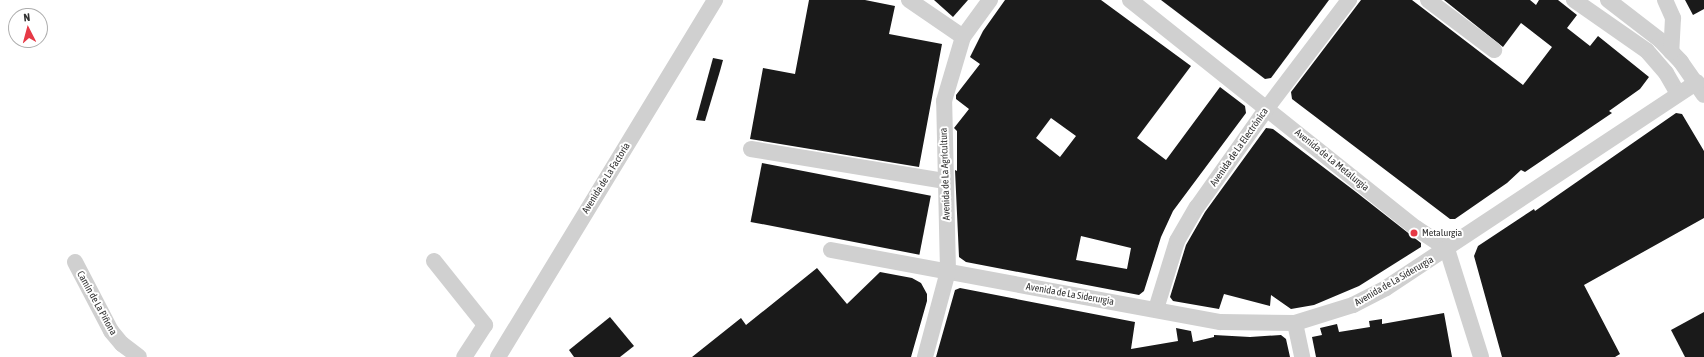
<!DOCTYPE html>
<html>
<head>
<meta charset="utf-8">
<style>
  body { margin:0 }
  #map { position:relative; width:1704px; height:357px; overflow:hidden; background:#fff; font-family:"Asap Condensed",sans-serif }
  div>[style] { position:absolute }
  .building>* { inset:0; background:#1a1a1a; transform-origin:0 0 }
  .minor>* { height:16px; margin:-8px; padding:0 8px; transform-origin:8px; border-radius:8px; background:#d0d0d0 }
  .dots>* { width:11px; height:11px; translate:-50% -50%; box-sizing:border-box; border:2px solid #fff; border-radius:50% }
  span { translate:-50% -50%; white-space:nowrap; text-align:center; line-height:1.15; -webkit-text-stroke:4px #fff; paint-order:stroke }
  .street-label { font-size:10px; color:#333 }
  .poi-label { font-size:10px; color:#333 }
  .left { translate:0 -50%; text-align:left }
  .north { position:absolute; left:8px; top:8px; width:40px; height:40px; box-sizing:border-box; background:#fff; border:1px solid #adadad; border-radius:50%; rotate:354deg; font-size:11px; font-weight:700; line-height:16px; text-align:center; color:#333 }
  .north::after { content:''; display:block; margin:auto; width:14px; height:18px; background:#e63946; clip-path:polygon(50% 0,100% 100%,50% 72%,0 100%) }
</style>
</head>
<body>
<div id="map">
  <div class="building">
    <div style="clip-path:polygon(809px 0,865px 0,895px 6px,889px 34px,942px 44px,919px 167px,750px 139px,763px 68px,795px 74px)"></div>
    <div style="clip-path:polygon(934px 0,968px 0,953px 17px)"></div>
    <div style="clip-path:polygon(evenodd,1005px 0,1101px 0,1191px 66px,1137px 138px,1166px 160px,1220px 87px,1245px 106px,1246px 113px,1173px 211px,1161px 237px,1144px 291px,1139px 295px,966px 262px,959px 257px,955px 170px,957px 171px,957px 131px,954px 128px,969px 109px,956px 99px,956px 95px,980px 64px,970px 57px,983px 31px,1005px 0,1051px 118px,1076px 136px,1060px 157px,1036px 138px,1051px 118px,1005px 0,1081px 236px,1131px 248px,1127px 269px,1076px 260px,1081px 236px)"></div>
    <div style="clip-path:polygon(1161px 0,1329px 0,1271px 78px,1265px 79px)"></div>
    <div style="clip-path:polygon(1361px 0,1412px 0,1523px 85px,1552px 47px,1521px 23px,1503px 47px,1444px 0,1530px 0,1536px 5px,1539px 0,1558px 0,1577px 15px,1567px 28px,1590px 46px,1598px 36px,1649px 77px,1640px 89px,1609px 111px,1612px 113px,1525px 172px,1521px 170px,1507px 183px,1455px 219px,1450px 219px,1292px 99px,1291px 92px)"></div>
    <div style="clip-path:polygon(1685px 0,1704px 0,1704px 9px,1693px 15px)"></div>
    <div style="clip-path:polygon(713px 58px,723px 60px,720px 71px,705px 121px,696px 120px)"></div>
    <div style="clip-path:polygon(1676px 113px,1682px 114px,1704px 151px,1704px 218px,1584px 285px,1620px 354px,1615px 357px,1502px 357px,1474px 256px,1478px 246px,1534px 209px,1535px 211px)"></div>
    <div style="clip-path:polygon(1266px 128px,1273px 129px,1356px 192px,1421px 243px,1421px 247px,1359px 286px,1314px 305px,1291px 309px,1271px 295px,1270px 306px,1224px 294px,1219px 309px,1173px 301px,1170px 297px,1186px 245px,1205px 212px)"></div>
    <div style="left:762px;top:163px;width:172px;height:60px;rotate:11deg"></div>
    <div style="clip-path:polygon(817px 268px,847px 304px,880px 272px,912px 278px,921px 283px,927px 294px,927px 301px,911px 357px,692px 357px,741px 318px,746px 325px)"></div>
    <div style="clip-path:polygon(960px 288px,1135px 322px,1131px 349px,1178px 341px,1176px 328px,1191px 331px,1193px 342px,1214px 337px,1214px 335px,1250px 337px,1281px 335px,1286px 339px,1290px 357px,936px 357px,955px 290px)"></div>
    <div style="clip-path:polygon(1704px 312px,1704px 357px,1685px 357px,1671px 330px)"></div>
    <div style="clip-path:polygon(1444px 313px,1452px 357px,1316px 357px,1312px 337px,1322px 335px,1320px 328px,1337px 324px,1339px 332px,1370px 327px,1369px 321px,1382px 319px,1382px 324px)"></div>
    <div style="clip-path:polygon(610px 317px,634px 346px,620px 357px,574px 357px,569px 350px)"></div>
  </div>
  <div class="minor">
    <div style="left:909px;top:0;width:65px;rotate:34.4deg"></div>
    <div style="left:1130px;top:0;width:366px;rotate:38.6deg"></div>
    <div style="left:1416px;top:228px;width:37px;rotate:34deg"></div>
    <div style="left:1447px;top:249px;width:113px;rotate:72.5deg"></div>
    <div style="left:1428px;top:0;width:83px;rotate:37.1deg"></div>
    <div style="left:1574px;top:0;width:89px;rotate:34.9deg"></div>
    <div style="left:1647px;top:51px;width:29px;rotate:49deg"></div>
    <div style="left:1666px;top:73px;width:24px;rotate:60deg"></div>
    <div style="left:1608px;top:0;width:66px;rotate:37.6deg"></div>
    <div style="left:1660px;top:40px;width:30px;rotate:46deg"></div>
    <div style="left:1681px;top:62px;width:40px;rotate:55.1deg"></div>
    <div style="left:1665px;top:0;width:20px;rotate:66deg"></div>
    <div style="left:1673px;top:18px;width:34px;rotate:93deg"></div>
    <div style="left:751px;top:149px;width:197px;rotate:9.4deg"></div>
    <div style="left:831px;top:250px;width:396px;rotate:10.5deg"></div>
    <div style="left:1220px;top:322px;width:75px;rotate:0.8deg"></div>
    <div style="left:1295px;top:323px;width:61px;rotate:-17.2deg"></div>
    <div style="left:1353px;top:305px;width:37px;rotate:-27deg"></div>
    <div style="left:1386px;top:288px;width:373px;rotate:-33.5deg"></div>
    <div style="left:434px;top:261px;width:82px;rotate:51.4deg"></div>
    <div style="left:485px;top:325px;width:38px;rotate:123deg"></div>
    <div style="left:75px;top:262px;width:78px;rotate:62.4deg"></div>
    <div style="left:111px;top:331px;width:17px;rotate:50deg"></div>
    <div style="left:122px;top:344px;width:21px;rotate:37deg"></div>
    <div style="left:1156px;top:309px;width:71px;rotate:-72.8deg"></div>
    <div style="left:1177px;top:241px;width:39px;rotate:-60deg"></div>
    <div style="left:1197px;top:207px;width:121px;rotate:-54.7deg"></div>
    <div style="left:1267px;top:108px;width:136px;rotate:-52.8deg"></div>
    <div style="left:1295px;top:323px;width:35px;rotate:78deg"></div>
    <div style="left:498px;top:357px;width:418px;rotate:-58.7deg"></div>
    <div style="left:925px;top:357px;width:89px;rotate:-75deg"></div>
    <div style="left:948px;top:271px;width:170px;rotate:-91.3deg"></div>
    <div style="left:944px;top:101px;width:67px;rotate:-73.5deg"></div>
    <div style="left:963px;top:37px;width:46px;rotate:-53.9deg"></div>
  </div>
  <div class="dots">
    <div style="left:1414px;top:233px;background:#e63946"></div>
  </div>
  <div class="street-label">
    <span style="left:1239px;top:147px;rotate:-55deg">Avenida de La Electrónica</span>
    <span style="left:1332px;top:160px;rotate:39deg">Avenida de La Metalurgia</span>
    <span style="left:945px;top:174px;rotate:-92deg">Avenida de La Agricultura</span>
    <span style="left:606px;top:178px;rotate:-58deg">Avenida de La Factoría</span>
    <span style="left:1394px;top:281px;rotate:-30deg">Avenida de La Siderurgia</span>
    <span style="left:1070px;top:294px;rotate:10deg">Avenida de La Siderurgia</span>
    <span style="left:97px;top:303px;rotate:61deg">Camín de La Piñona</span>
  </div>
  <div class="poi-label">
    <span class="left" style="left:1422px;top:233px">Metalurgia</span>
  </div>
  <div class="north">N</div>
</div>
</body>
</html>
